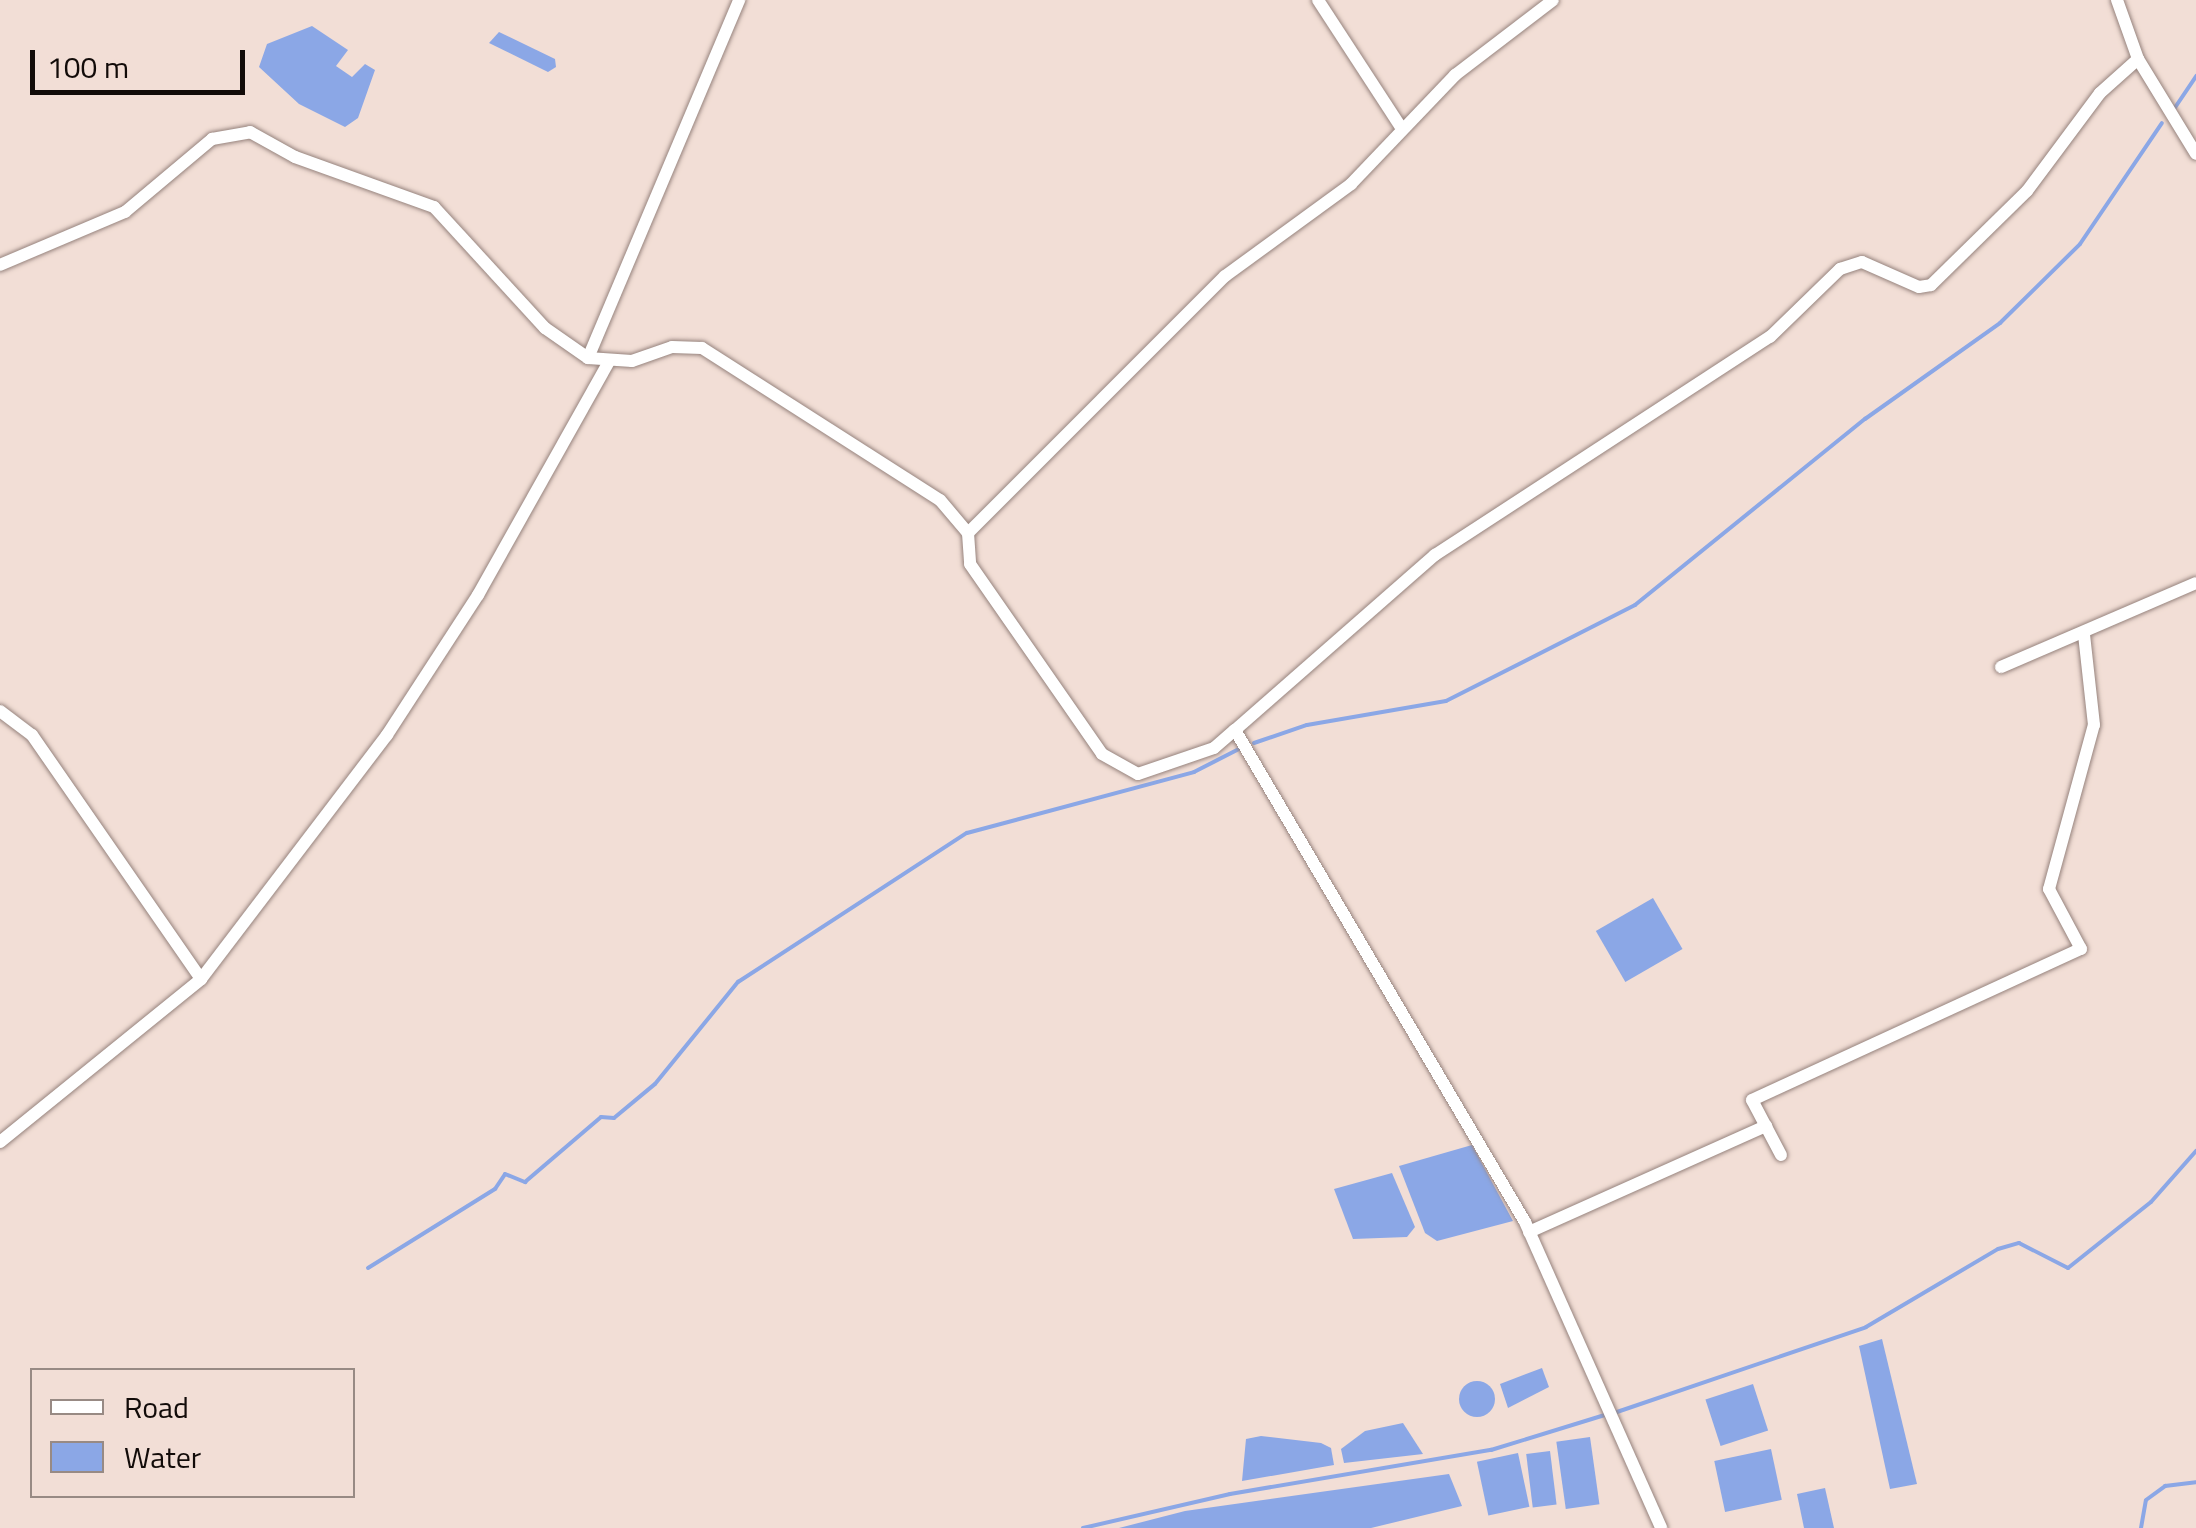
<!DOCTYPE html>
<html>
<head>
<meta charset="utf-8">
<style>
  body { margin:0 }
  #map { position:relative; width:2196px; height:1528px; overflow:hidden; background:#f2ded6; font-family:"Titillium Web",sans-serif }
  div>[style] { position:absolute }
  .water>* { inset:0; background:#8ba7e6; transform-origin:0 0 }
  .round { border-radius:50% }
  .stream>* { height:4px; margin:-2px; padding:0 2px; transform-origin:2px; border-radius:2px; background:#8ba7e6 }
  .roads { filter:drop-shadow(0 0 2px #96837d) drop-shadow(0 0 2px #96837d) }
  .minor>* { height:12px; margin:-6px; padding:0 6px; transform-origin:6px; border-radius:6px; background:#fff }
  span { translate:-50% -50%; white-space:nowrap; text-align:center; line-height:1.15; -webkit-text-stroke:8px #f2ded6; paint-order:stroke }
  .legend { position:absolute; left:30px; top:1368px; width:325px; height:130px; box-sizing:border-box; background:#f2ded6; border:2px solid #988a84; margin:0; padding:12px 18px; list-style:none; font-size:30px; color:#120b09 }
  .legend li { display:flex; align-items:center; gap:20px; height:50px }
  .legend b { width:50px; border:2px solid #988a84 }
  .scale { position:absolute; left:30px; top:50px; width:215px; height:45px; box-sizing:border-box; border:5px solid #120b09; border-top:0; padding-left:12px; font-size:30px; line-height:35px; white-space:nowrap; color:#120b09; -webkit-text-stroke:8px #f2ded6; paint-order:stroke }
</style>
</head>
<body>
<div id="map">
  <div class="water">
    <div style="clip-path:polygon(312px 26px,348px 50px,336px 66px,352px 77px,365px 64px,375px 70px,358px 118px,345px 127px,299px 104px,259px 67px,267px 44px)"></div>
    <div style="clip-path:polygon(499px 32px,555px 59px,556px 67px,548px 72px,489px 43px)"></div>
    <div style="left:1653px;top:898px;width:59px;height:66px;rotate:60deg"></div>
    <div style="clip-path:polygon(1472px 1145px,1513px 1221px,1437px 1241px,1425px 1233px,1399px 1166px)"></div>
    <div style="clip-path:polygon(1392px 1173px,1415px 1227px,1407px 1237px,1353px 1239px,1334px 1189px)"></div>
    <div style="clip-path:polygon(1882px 1339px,1917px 1484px,1890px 1489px,1859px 1346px)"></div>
    <div style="clip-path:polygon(1542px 1368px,1549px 1387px,1508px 1408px,1500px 1384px)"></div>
    <div class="round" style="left:1459px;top:1381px;width:36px;height:36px"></div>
    <div style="left:1753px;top:1384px;width:49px;height:50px;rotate:72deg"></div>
    <div style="clip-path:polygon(1403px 1423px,1423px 1454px,1344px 1463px,1341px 1449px,1365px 1431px)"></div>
    <div style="clip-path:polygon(1261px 1436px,1321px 1443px,1331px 1448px,1334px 1465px,1242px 1481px,1246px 1439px)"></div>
    <div style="left:1590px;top:1437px;width:68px;height:34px;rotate:82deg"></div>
    <div style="left:1771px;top:1449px;width:52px;height:58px;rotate:78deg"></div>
    <div style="left:1550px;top:1451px;width:54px;height:24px;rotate:83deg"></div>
    <div style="left:1518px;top:1453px;width:55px;height:42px;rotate:78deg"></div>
    <div style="clip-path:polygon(1449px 1474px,1462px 1506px,1371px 1528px,1119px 1528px,1185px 1511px)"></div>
    <div style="clip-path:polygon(1825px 1488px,1834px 1528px,1804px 1528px,1797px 1494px)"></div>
  </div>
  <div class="stream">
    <div style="left:2174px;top:109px;width:40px;rotate:-56deg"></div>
    <div style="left:1254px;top:743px;width:56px;rotate:-18.8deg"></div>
    <div style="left:1307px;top:725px;width:141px;rotate:-9.8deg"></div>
    <div style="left:1446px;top:701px;width:212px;rotate:-26.9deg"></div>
    <div style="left:1635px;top:605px;width:296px;rotate:-39deg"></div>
    <div style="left:1865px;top:419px;width:166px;rotate:-35.4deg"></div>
    <div style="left:2000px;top:323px;width:112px;rotate:-44.6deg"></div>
    <div style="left:2080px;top:244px;width:146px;rotate:-55.9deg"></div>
    <div style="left:368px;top:1268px;width:150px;rotate:-31.9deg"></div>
    <div style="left:495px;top:1189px;width:18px;rotate:-56deg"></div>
    <div style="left:505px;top:1174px;width:22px;rotate:22deg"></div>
    <div style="left:525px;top:1182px;width:100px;rotate:-40.5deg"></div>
    <div style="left:601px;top:1117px;width:13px;rotate:4deg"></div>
    <div style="left:614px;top:1118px;width:53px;rotate:-39.7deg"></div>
    <div style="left:655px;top:1084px;width:132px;rotate:-50.9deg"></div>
    <div style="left:738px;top:982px;width:273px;rotate:-33.1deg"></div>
    <div style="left:967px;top:833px;width:235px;rotate:-15deg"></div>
    <div style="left:1194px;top:772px;width:51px;rotate:-27.1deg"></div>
    <div style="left:1614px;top:1413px;width:266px;rotate:-18.8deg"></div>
    <div style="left:1866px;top:1327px;width:153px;rotate:-30.6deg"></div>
    <div style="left:1998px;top:1249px;width:22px;rotate:-16deg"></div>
    <div style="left:2019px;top:1243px;width:55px;rotate:27deg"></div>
    <div style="left:2068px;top:1268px;width:106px;rotate:-38.5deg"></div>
    <div style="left:2151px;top:1202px;width:68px;rotate:-48.6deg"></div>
    <div style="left:1083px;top:1528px;width:151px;rotate:-13deg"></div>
    <div style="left:1230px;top:1494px;width:265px;rotate:-9.6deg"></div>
    <div style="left:1491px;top:1450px;width:119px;rotate:-17.1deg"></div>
    <div style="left:2141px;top:1528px;width:28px;rotate:-80deg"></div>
    <div style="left:2146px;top:1500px;width:24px;rotate:-36deg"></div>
    <div style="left:2165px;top:1486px;width:31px;rotate:-7deg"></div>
  </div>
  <div class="roads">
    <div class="minor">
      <div style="left:1318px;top:0;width:150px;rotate:56.9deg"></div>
      <div style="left:2117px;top:0;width:63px;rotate:70.4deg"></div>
      <div style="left:2138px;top:59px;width:111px;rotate:58.6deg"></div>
      <div style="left:0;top:265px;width:136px;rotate:-23deg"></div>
      <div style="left:125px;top:212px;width:114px;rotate:-40deg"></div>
      <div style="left:212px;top:139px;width:39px;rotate:-10deg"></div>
      <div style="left:250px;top:132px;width:51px;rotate:29.1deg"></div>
      <div style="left:295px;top:157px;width:148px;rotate:19.8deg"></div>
      <div style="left:434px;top:207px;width:164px;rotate:47.5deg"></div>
      <div style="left:545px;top:328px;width:52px;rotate:34.9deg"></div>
      <div style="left:588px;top:358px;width:44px;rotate:3.9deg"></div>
      <div style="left:632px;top:361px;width:42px;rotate:-19.3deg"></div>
      <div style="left:672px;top:347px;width:30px;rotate:2deg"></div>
      <div style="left:702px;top:348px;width:282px;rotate:32.6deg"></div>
      <div style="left:940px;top:500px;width:43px;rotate:49.7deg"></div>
      <div style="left:968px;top:533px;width:31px;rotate:86deg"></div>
      <div style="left:970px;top:564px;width:231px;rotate:55.2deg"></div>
      <div style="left:1102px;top:754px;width:41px;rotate:29.1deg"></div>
      <div style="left:1138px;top:774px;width:80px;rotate:-18.9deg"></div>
      <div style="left:1214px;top:748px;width:28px;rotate:-41deg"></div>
      <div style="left:1235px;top:730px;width:571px;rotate:59.48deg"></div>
      <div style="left:1525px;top:1222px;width:335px;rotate:66deg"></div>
      <div style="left:588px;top:358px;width:389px;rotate:-67.1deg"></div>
      <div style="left:968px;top:533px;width:363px;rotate:-45deg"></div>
      <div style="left:1225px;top:276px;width:156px;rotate:-36.1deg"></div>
      <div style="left:1351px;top:184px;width:151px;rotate:-46.3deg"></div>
      <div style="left:1455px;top:75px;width:123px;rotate:-37.4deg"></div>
      <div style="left:2001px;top:667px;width:212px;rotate:-23.3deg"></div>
      <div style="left:0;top:711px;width:40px;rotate:37deg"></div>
      <div style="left:32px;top:735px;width:297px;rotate:55.3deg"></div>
      <div style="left:1235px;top:730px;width:266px;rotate:-41.2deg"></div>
      <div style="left:1435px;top:555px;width:400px;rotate:-33.1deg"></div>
      <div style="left:1770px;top:337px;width:98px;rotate:-44.2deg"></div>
      <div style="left:1840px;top:269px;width:23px;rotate:-18deg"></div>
      <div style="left:1862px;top:262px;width:62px;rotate:23.7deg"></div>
      <div style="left:1919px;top:287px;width:12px;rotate:-9deg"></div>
      <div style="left:1931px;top:285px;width:134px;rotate:-44.4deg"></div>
      <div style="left:2027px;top:191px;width:122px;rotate:-53.3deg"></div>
      <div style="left:2100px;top:93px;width:51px;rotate:-41.8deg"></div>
      <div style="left:0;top:1142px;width:259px;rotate:-39deg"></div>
      <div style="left:201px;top:979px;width:307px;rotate:-52.7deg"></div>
      <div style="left:387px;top:735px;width:167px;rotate:-57deg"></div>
      <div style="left:478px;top:595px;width:267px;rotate:-60.7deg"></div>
      <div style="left:1781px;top:1155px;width:62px;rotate:-117.8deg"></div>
      <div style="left:1752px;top:1100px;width:362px;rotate:-24.7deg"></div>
      <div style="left:2081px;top:949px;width:68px;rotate:-118.1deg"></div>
      <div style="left:2049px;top:889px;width:170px;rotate:-74.7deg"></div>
      <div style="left:2094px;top:725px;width:91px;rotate:-96.3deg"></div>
      <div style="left:1529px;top:1232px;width:260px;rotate:-24.1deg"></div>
    </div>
  </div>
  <ul class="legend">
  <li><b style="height:12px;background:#fff"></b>Road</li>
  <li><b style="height:28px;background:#8ba7e6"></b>Water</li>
  </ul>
  <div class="scale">100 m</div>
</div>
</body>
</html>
